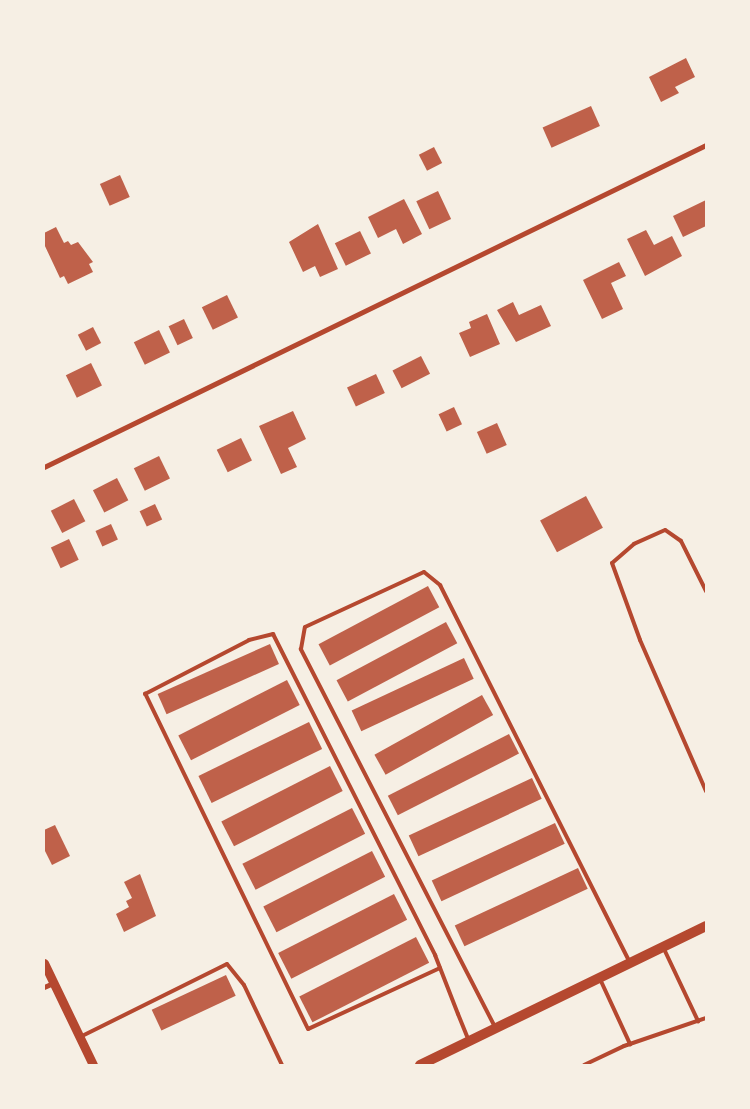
<!DOCTYPE html>
<html>
<head>
<meta charset="utf-8">
<style>
  body { margin:0 }
  #map { position:relative; width:750px; height:1109px; overflow:hidden; background:#f6efe4; font-family:Commissioner,sans-serif }
  div>[style] { position:absolute }
  .building>* { inset:0; background:#bf614a; transform-origin:0 0 }
  .service>* { height:4px; margin:-2px; padding:0 2px; transform-origin:2px; border-radius:2px; background:#b5482f }
  .minor>* { height:5px; margin:-2.5px; padding:0 2.5px; transform-origin:2.5px; border-radius:2.5px; background:#b5482f }
  .tertiary>* { height:9px; margin:-4.5px; padding:0 4.5px; transform-origin:4.5px; border-radius:4.5px; background:#b5482f }
  .secondary>* { height:10px; margin:-5px; padding:0 5px; transform-origin:5px; border-radius:5px; background:#b5482f }
  span { translate:-50% -50%; white-space:nowrap; text-align:center; line-height:1.15; -webkit-text-stroke:4.5px #f6efe4; paint-order:stroke }
  .frame { position:absolute; inset:0; border:45px solid #f6efe4; pointer-events:none }
</style>
</head>
<body>
<div id="map">
  <div class="building">
    <div style="clip-path:polygon(686px 58px,695px 77px,675px 87px,679px 93px,661px 102px,649px 77px)"></div>
    <div style="left:591px;top:106px;width:22px;height:53px;rotate:66deg"></div>
    <div style="left:434px;top:147px;width:18px;height:17px;rotate:63deg"></div>
    <div style="left:120px;top:175px;width:24px;height:22px;rotate:66deg"></div>
    <div style="left:438px;top:191px;width:31px;height:24px;rotate:65deg"></div>
    <div style="clip-path:polygon(404px 199px,422px 234px,403px 244px,396px 229px,378px 238px,368px 217px)"></div>
    <div style="clip-path:polygon(706px 200px,706px 226px,683px 237px,673px 216px)"></div>
    <div style="clip-path:polygon(318px 224px,338px 269px,320px 277px,315px 266px,303px 272px,289px 242px)"></div>
    <div style="clip-path:polygon(56px 227px,64px 243px,68px 241px,71px 245px,78px 242px,93px 262px,89px 264px,93px 272px,68px 284px,64px 276px,60px 278px,44px 244px,44px 233px)"></div>
    <div style="clip-path:polygon(646px 230px,654px 245px,672px 236px,682px 256px,645px 276px,627px 239px)"></div>
    <div style="left:360px;top:231px;width:25px;height:28px;rotate:64deg"></div>
    <div style="clip-path:polygon(619px 262px,626px 276px,611px 283px,623px 309px,602px 319px,583px 280px)"></div>
    <div style="left:227px;top:295px;width:25px;height:28px;rotate:64deg"></div>
    <div style="clip-path:polygon(513px 302px,519px 315px,541px 305px,551px 326px,516px 342px,497px 310px)"></div>
    <div style="clip-path:polygon(487px 314px,500px 344px,470px 357px,459px 333px,471px 328px,469px 322px)"></div>
    <div style="left:184px;top:319px;width:21px;height:17px;rotate:65deg"></div>
    <div style="left:93px;top:327px;width:18px;height:17px;rotate:63deg"></div>
    <div style="left:159px;top:330px;width:25px;height:28px;rotate:64deg"></div>
    <div style="left:421px;top:356px;width:20px;height:32px;rotate:63deg"></div>
    <div style="left:91px;top:363px;width:25px;height:28px;rotate:64deg"></div>
    <div style="left:376px;top:374px;width:21px;height:32px;rotate:65deg"></div>
    <div style="left:454px;top:407px;width:19px;height:17px;rotate:65deg"></div>
    <div style="clip-path:polygon(293px 411px,306px 439px,288px 448px,297px 467px,281px 474px,259px 426px)"></div>
    <div style="left:497px;top:423px;width:24px;height:22px;rotate:66deg"></div>
    <div style="left:241px;top:438px;width:25px;height:27px;rotate:64deg"></div>
    <div style="left:159px;top:456px;width:25px;height:28px;rotate:64deg"></div>
    <div style="left:117px;top:478px;width:25px;height:27px;rotate:63deg"></div>
    <div style="left:586px;top:496px;width:36px;height:52px;rotate:62deg"></div>
    <div style="left:74px;top:499px;width:25px;height:26px;rotate:63deg"></div>
    <div style="left:155px;top:504px;width:17px;height:17px;rotate:65deg"></div>
    <div style="left:111px;top:524px;width:17px;height:17px;rotate:66deg"></div>
    <div style="left:69px;top:539px;width:23px;height:20px;rotate:65deg"></div>
    <div style="left:428px;top:586px;width:24px;height:124px;rotate:62deg"></div>
    <div style="left:446px;top:622px;width:24px;height:124px;rotate:62deg"></div>
    <div style="left:270px;top:644px;width:22px;height:123px;rotate:66deg"></div>
    <div style="left:464px;top:658px;width:23px;height:124px;rotate:65deg"></div>
    <div style="left:287px;top:680px;width:28px;height:122px;rotate:63deg"></div>
    <div style="left:482px;top:695px;width:23px;height:123px;rotate:61deg"></div>
    <div style="left:309px;top:722px;width:30px;height:123px;rotate:64deg"></div>
    <div style="left:509px;top:734px;width:22px;height:136px;rotate:63deg"></div>
    <div style="left:330px;top:766px;width:28px;height:122px;rotate:63deg"></div>
    <div style="left:532px;top:778px;width:23px;height:136px;rotate:65deg"></div>
    <div style="left:352px;top:808px;width:29px;height:123px;rotate:63deg"></div>
    <div style="left:555px;top:823px;width:23px;height:136px;rotate:65deg"></div>
    <div style="clip-path:polygon(55px 825px,70px 856px,52px 865px,44px 849px,44px 830px)"></div>
    <div style="left:372px;top:851px;width:29px;height:122px;rotate:63deg"></div>
    <div style="left:578px;top:868px;width:23px;height:136px;rotate:65deg"></div>
    <div style="clip-path:polygon(140px 874px,156px 916px,124px 932px,116px 914px,129px 907px,126px 901px,132px 898px,124px 882px)"></div>
    <div style="left:394px;top:894px;width:29px;height:130px;rotate:63deg"></div>
    <div style="left:416px;top:937px;width:29px;height:131px;rotate:63deg"></div>
    <div style="left:226px;top:975px;width:23px;height:82px;rotate:65deg"></div>
  </div>
  <div class="service">
    <div style="left:706px;top:591px;width:56px;rotate:-116.6deg"></div>
    <div style="left:681px;top:541px;width:19px;rotate:-145deg"></div>
    <div style="left:665px;top:530px;width:34px;rotate:156deg"></div>
    <div style="left:634px;top:544px;width:29px;rotate:139deg"></div>
    <div style="left:612px;top:563px;width:82px;rotate:70deg"></div>
    <div style="left:640px;top:640px;width:165px;rotate:66.4deg"></div>
    <div style="left:664px;top:949px;width:80px;rotate:64.7deg"></div>
    <div style="left:440px;top:968px;width:145px;rotate:155.2deg"></div>
    <div style="left:308px;top:1029px;width:373px;rotate:-115.9deg"></div>
    <div style="left:145px;top:694px;width:117px;rotate:-27.4deg"></div>
    <div style="left:249px;top:640px;width:25px;rotate:-14deg"></div>
    <div style="left:273px;top:634px;width:360px;rotate:63.2deg"></div>
    <div style="left:435px;top:955px;width:63px;rotate:68.7deg"></div>
    <div style="left:458px;top:1014px;width:27px;rotate:68deg"></div>
    <div style="left:600px;top:979px;width:72px;rotate:65.2deg"></div>
    <div style="left:495px;top:1027px;width:425px;rotate:-117.2deg"></div>
    <div style="left:301px;top:649px;width:22px;rotate:-80deg"></div>
    <div style="left:305px;top:627px;width:131px;rotate:-24.8deg"></div>
    <div style="left:424px;top:572px;width:21px;rotate:39deg"></div>
    <div style="left:440px;top:585px;width:422px;rotate:63.3deg"></div>
    <div style="left:80px;top:1037px;width:164px;rotate:-26.4deg"></div>
    <div style="left:227px;top:964px;width:27px;rotate:51deg"></div>
    <div style="left:244px;top:985px;width:89px;rotate:64.6deg"></div>
    <div style="left:584px;top:1065px;width:44px;rotate:-25.4deg"></div>
    <div style="left:624px;top:1046px;width:87px;rotate:-18.9deg"></div>
  </div>
  <div class="minor">
    <div style="left:44px;top:467px;width:736px;rotate:-25.94deg"></div>
    <div style="left:44px;top:987px;width:10px;rotate:-24deg"></div>
  </div>
  <div class="tertiary">
    <div style="left:44px;top:963px;width:113px;rotate:64.3deg"></div>
  </div>
  <div class="secondary">
    <div style="left:420px;top:1065px;width:318px;rotate:-25.9deg"></div>
  </div>
  <div class="frame"></div>
</div>
</body>
</html>
